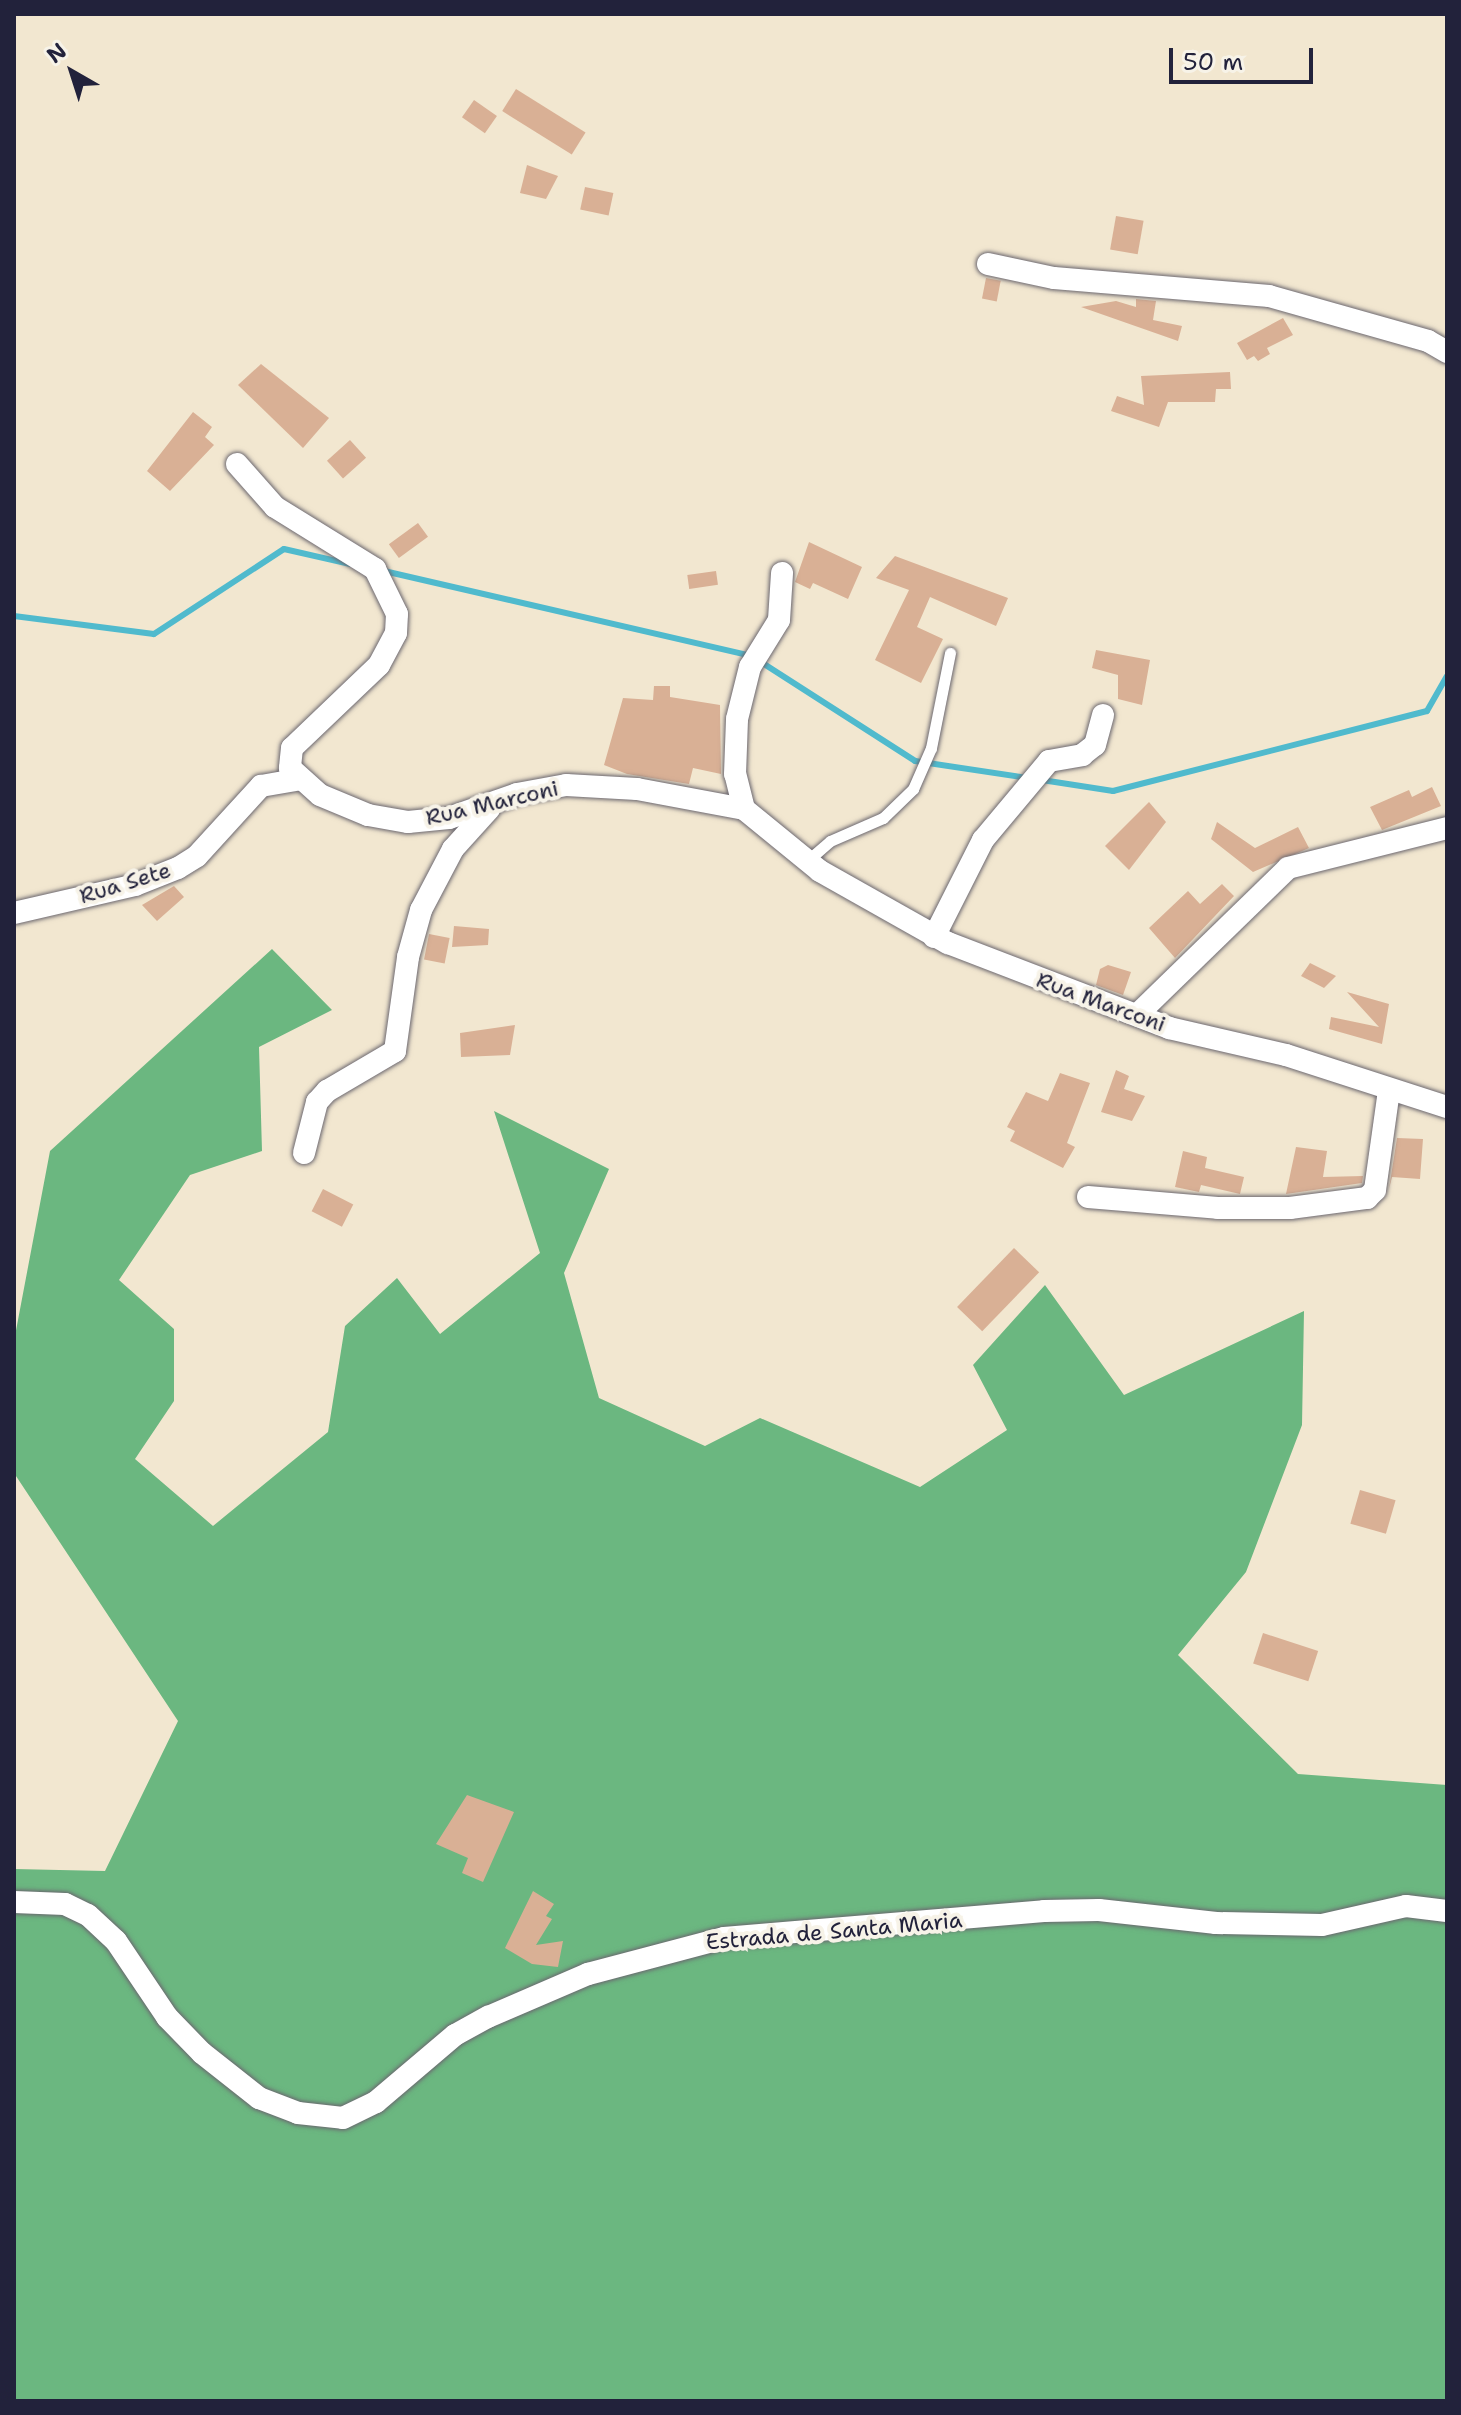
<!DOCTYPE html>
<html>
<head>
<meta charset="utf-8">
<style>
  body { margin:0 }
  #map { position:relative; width:1461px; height:2415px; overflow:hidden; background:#f2e7d0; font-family:"Shantell Sans",sans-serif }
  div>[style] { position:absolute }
  .forest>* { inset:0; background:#6bb780 }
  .stream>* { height:6px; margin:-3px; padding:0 3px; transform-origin:3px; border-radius:3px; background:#50bacd }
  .building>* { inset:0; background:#d9b095; transform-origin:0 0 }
  .roads { filter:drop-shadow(0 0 2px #6b676f) drop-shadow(0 0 2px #6b676f) }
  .service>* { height:11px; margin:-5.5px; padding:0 5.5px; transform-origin:5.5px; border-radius:5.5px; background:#fff }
  .minor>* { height:22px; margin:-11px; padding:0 11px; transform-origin:11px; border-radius:11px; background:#fff }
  span { translate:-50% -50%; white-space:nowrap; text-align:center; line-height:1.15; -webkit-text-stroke:8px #f7f3e8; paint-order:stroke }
  .street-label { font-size:22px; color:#22223b }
  .frame { position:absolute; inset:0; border:16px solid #22223b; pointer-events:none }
  .north { position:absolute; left:32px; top:32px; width:80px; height:80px; -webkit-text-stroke:6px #f7f3e8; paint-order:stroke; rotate:321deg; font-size:22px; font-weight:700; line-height:32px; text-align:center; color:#22223b }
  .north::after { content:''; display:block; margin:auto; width:28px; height:36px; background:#22223b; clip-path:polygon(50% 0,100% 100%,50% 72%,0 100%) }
  .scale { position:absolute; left:1169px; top:48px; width:144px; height:36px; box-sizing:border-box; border:4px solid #22223b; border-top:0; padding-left:10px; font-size:24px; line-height:28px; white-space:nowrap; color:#22223b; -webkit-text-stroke:6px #f7f3e8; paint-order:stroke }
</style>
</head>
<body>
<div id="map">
  <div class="forest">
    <div style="clip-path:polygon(272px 949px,332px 1010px,259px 1047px,262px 1151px,190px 1175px,119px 1280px,174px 1329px,174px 1401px,135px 1459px,213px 1526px,328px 1432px,345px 1326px,397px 1278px,440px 1334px,540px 1253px,494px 1111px,609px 1169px,564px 1273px,599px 1398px,705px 1446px,760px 1418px,920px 1487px,1007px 1430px,973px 1365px,1045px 1285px,1124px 1395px,1304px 1311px,1302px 1425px,1246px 1572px,1178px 1655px,1298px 1774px,1447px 1785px,1447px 2401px,14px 2401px,14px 1869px,105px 1871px,178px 1721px,14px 1473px,14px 1341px,50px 1151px)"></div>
  </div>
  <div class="stream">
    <div style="left:384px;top:571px;width:377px;rotate:13deg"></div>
    <div style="left:14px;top:616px;width:141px;rotate:7.3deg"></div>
    <div style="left:154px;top:634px;width:155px;rotate:-33.2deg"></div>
    <div style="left:284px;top:549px;width:68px;rotate:12.8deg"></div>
    <div style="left:761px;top:662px;width:183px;rotate:32.7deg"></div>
    <div style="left:915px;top:761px;width:113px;rotate:8.6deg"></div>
    <div style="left:1042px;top:780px;width:72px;rotate:8.8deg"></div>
    <div style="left:1113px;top:791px;width:324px;rotate:-14.3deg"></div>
    <div style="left:1427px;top:711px;width:40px;rotate:-60.3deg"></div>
  </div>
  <div class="building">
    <div style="left:516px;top:89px;width:82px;height:26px;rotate:32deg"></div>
    <div style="left:474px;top:100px;width:28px;height:21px;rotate:35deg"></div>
    <div style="clip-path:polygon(527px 165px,558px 176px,546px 199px,520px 193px)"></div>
    <div style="left:585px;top:187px;width:29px;height:23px;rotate:12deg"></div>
    <div style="left:1116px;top:216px;width:28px;height:34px;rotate:10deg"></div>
    <div style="left:986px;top:278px;width:15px;height:21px;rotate:11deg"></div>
    <div style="clip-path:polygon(1136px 299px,1156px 301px,1153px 320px,1182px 326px,1178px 341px,1081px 307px,1116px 301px,1136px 307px)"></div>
    <div style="clip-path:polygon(1283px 318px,1293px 335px,1267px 348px,1270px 354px,1258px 361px,1254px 356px,1247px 360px,1237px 343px)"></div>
    <div style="clip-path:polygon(261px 364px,329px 418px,303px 448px,238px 385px)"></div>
    <div style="clip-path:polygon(1230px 372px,1231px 389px,1216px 389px,1215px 402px,1168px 402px,1159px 427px,1111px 411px,1117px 396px,1144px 405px,1141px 376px)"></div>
    <div style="clip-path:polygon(193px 412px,212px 427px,205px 437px,214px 445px,170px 491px,147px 471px)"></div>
    <div style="left:350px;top:440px;width:24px;height:31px;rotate:48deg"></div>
    <div style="left:418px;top:523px;width:17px;height:36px;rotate:54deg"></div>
    <div style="clip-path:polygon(809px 542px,862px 567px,848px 599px,813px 583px,810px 589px,795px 582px)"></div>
    <div style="clip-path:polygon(895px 556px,1008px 598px,996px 626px,930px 597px,917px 627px,943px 639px,921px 683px,875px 660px,909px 590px,876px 578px)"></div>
    <div style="left:716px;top:571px;width:14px;height:29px;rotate:82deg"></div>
    <div style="clip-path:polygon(1096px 650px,1150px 660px,1142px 705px,1118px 699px,1118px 675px,1092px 668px)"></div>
    <div style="clip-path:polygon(654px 686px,670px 686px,670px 697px,720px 705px,721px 774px,693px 768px,689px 784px,627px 774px,604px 765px,623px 698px,653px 700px)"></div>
    <div style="clip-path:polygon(1432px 787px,1441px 806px,1382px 830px,1370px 807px,1409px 790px,1412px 797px)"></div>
    <div style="clip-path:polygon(1149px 802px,1166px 822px,1129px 870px,1105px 846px)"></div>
    <div style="clip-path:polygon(1217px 822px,1255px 848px,1298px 827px,1309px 848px,1253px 872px,1211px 839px)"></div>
    <div style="clip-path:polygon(1222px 884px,1234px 896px,1175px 958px,1149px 928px,1188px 891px,1200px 904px)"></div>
    <div style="clip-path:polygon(174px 886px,184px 897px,157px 921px,142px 905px)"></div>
    <div style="clip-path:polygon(454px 926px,489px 929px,488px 945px,452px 947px)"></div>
    <div style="left:429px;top:934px;width:21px;height:26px;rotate:11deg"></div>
    <div style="clip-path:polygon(1310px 963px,1336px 976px,1324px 988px,1301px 976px)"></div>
    <div style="clip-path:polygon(1108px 965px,1131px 972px,1123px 995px,1096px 985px,1100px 969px)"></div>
    <div style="clip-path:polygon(1347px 992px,1389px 1004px,1382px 1044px,1329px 1029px,1331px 1017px,1379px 1027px)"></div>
    <div style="clip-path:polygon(515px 1025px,510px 1055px,461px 1057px,460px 1033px)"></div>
    <div style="clip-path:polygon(1116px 1070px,1129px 1076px,1124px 1089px,1145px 1096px,1132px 1121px,1101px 1112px)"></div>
    <div style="clip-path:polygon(1060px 1073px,1090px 1083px,1067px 1143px,1075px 1147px,1063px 1168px,1010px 1141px,1015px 1131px,1007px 1127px,1026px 1092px,1048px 1101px)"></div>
    <div style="clip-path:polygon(1397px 1138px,1423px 1139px,1420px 1179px,1392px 1177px,1389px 1189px)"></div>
    <div style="clip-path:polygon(1296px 1147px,1327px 1151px,1323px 1177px,1363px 1176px,1362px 1183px,1286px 1194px)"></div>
    <div style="clip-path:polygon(1183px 1151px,1207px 1157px,1205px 1168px,1244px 1177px,1240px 1194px,1201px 1185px,1199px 1192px,1175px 1187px)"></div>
    <div style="left:323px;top:1189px;width:34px;height:25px;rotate:27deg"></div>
    <div style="left:1014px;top:1248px;width:35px;height:82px;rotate:44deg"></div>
    <div style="left:1360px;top:1490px;width:37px;height:35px;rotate:16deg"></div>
    <div style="left:1263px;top:1633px;width:58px;height:32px;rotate:18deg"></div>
    <div style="clip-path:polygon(467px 1795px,514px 1812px,483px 1882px,462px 1873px,468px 1858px,436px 1844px)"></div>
    <div style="clip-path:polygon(533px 1891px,554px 1904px,546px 1916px,552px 1919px,536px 1945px,563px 1941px,558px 1967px,532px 1964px,505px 1948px)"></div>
  </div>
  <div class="roads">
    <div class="service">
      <div style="left:807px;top:861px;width:30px;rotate:-41deg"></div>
      <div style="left:830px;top:841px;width:58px;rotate:-23.5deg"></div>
      <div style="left:883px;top:818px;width:42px;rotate:-44deg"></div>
      <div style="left:913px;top:789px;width:45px;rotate:-66.3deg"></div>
      <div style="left:931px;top:748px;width:97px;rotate:-78.7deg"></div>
    </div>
    <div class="minor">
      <div style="left:988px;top:264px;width:67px;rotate:12deg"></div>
      <div style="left:1054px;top:278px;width:216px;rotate:4.8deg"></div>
      <div style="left:1269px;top:296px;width:165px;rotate:15.8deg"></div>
      <div style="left:1428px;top:341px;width:22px;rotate:30deg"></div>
      <div style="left:237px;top:464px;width:57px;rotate:48.5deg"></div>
      <div style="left:275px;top:507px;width:118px;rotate:31.8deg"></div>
      <div style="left:375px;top:569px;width:50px;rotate:63.9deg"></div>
      <div style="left:397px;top:614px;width:19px;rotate:93deg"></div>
      <div style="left:396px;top:633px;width:36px;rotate:118deg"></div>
      <div style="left:379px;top:665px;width:120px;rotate:136.3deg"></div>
      <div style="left:292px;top:748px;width:20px;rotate:96deg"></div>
      <div style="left:290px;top:768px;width:40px;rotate:42deg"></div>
      <div style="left:320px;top:795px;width:52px;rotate:22.6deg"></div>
      <div style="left:368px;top:815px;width:41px;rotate:9.9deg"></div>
      <div style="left:408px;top:822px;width:41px;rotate:-5.6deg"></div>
      <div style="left:449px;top:818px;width:72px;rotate:-19.4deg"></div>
      <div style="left:517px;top:794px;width:50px;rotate:-10.4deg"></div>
      <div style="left:566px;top:785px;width:71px;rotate:3.2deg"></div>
      <div style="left:637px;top:789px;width:109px;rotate:10.6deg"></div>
      <div style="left:744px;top:809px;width:98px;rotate:39.2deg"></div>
      <div style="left:820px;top:871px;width:147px;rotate:29.4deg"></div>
      <div style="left:948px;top:943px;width:237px;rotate:21deg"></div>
      <div style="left:1169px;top:1028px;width:120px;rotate:13deg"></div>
      <div style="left:1286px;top:1055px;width:169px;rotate:17.9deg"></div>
      <div style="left:744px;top:809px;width:36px;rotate:-104deg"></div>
      <div style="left:735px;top:774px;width:55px;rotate:-87.9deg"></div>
      <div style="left:737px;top:719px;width:54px;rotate:-76deg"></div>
      <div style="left:750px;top:667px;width:55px;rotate:-58.3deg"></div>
      <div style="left:779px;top:620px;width:47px;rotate:-86.3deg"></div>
      <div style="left:14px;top:913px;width:124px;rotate:-13deg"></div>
      <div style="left:135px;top:885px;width:46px;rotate:-21.6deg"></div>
      <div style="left:178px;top:868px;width:22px;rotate:-32deg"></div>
      <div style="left:197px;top:856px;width:95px;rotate:-47.6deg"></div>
      <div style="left:261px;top:786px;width:40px;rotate:-10deg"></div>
      <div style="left:934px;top:937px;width:109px;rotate:-63.2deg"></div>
      <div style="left:983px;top:840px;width:103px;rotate:-50.1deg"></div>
      <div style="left:1049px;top:761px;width:34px;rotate:-10deg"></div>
      <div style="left:1082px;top:755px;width:16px;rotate:-38deg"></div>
      <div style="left:1095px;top:745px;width:31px;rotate:-75deg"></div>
      <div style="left:1138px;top:1014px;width:209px;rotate:-44.2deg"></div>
      <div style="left:1288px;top:868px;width:164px;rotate:-14.1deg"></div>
      <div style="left:304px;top:1153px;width:53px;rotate:-75.7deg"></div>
      <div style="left:317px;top:1102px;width:15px;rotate:-48deg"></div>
      <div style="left:327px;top:1091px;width:79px;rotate:-30.5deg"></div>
      <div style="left:395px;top:1051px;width:95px;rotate:-82.1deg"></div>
      <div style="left:408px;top:957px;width:49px;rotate:-74.5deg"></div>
      <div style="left:421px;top:910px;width:69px;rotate:-62.3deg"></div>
      <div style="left:453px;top:849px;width:54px;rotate:-48deg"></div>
      <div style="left:1088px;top:1197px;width:130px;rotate:4.8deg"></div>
      <div style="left:1218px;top:1208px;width:72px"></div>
      <div style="left:1290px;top:1208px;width:78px;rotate:-7.4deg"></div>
      <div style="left:1367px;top:1198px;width:11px;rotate:-45deg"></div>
      <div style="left:1375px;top:1190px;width:101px;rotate:-82deg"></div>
      <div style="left:14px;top:1902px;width:51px;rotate:2.2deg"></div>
      <div style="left:65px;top:1904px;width:25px;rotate:26deg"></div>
      <div style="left:88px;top:1915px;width:38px;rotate:43deg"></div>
      <div style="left:116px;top:1941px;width:92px;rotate:56.1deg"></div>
      <div style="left:167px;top:2017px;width:50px;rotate:45.8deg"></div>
      <div style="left:202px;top:2053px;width:73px;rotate:38.3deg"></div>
      <div style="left:259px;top:2098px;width:42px;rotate:21deg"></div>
      <div style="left:298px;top:2113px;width:45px;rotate:6.3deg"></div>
      <div style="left:343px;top:2118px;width:37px;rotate:-26deg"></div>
      <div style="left:376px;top:2102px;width:104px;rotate:-40.3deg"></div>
      <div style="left:455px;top:2035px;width:38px;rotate:-29deg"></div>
      <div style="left:488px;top:2017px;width:109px;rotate:-23.3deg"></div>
      <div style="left:588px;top:1974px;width:141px;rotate:-14.8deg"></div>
      <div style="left:724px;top:1938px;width:321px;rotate:-4.8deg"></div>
      <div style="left:1044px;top:1911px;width:55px;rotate:-1deg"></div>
      <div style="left:1099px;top:1910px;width:118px;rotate:6.3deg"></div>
      <div style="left:1216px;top:1923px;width:106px;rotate:1.1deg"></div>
      <div style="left:1322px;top:1925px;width:86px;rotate:-12.7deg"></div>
      <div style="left:1406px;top:1906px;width:41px;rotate:7deg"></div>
    </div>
  </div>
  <div class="street-label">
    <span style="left:492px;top:803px;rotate:-13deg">Rua Marconi</span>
    <span style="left:125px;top:883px;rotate:-17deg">Rua Sete</span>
    <span style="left:1101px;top:1002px;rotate:20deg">Rua Marconi</span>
    <span style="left:834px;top:1931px;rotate:-5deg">Estrada de Santa Maria</span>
  </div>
  <div class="frame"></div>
  <div class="north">N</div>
  <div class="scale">50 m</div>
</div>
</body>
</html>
